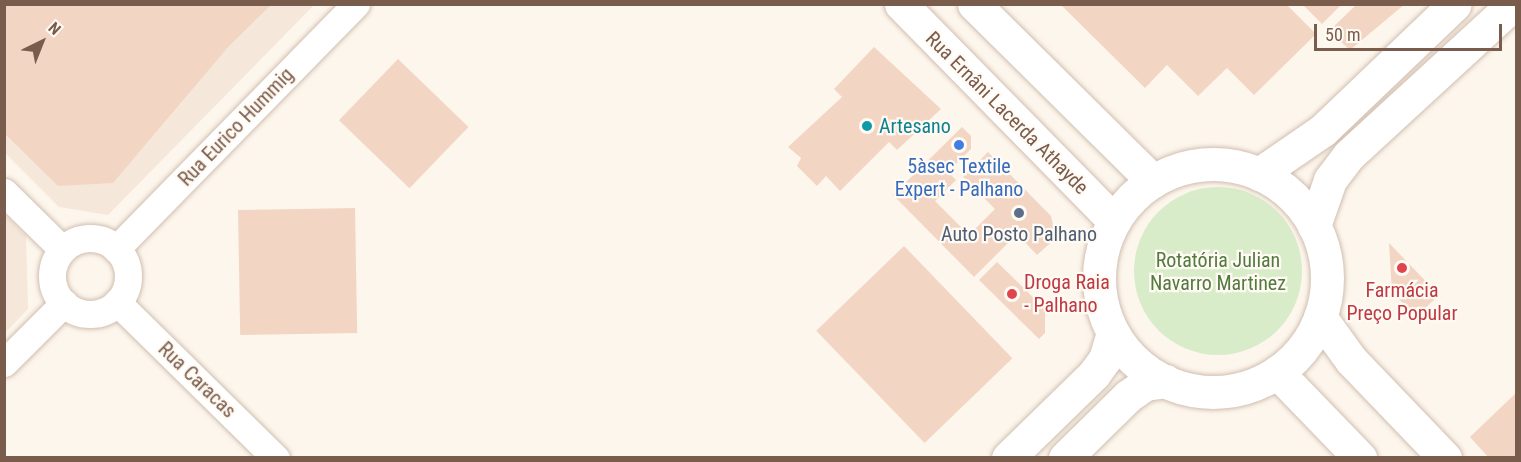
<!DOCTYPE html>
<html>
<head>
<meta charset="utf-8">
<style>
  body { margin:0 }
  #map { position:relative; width:1521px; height:462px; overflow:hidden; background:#fdf6ec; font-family:"Roboto Condensed",sans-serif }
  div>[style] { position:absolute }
  .residential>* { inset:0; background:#f5e8da }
  .green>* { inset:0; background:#d8ecc9 }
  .round { border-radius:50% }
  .building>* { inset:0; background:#f3d5c3; transform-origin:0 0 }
  .roads { filter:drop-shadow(0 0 2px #d1beb0) drop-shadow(0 0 2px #d1beb0) }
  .minor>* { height:27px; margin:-13.5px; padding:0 13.5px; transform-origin:13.5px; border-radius:13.5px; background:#fff }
  .minor>.ring { margin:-13.5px; padding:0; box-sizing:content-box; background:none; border:27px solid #fff; border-radius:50% }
  .tertiary>* { height:33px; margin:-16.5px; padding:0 16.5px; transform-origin:16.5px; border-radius:16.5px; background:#fff }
  .secondary>* { height:33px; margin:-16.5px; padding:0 16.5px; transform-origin:16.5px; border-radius:16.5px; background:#fff }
  .secondary>.ring { margin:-16.5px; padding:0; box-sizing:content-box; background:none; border:33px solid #fff; border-radius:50% }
  .dots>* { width:16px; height:16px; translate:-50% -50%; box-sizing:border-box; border:3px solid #fffaf3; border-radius:50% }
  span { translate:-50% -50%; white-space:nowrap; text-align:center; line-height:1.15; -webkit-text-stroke:4.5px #fffaf3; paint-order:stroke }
  .street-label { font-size:20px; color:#7a5c4d }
  .culture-label { font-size:20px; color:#0d838f }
  .left { translate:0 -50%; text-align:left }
  .shop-label { font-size:20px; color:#366cbe }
  .service-label { font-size:20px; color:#4e5e75 }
  .park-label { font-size:20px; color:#537a41 }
  .health-label { font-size:20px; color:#be3a42 }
  .frame { position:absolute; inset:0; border:6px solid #7a5c4d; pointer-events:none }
  .north { position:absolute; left:12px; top:12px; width:60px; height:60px; -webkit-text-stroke:4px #fffaf3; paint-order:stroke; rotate:43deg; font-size:16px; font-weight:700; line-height:24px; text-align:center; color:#7a5c4d }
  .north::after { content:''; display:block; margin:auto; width:21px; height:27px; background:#7a5c4d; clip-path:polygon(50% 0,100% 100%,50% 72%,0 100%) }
  .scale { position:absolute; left:1314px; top:24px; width:188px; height:27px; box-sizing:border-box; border:3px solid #7a5c4d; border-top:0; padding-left:8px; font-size:18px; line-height:21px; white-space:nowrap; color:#7a5c4d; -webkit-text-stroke:4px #fffaf3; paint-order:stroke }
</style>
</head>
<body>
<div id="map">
  <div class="residential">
    <div style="clip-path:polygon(4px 5px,314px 5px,108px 215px,59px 207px,5px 153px)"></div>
    <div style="clip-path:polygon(5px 215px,26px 236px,28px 309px,5px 333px)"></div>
  </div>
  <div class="green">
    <div class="round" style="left:1134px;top:187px;width:168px;height:168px"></div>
  </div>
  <div class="building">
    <div style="clip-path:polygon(4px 4px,272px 4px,229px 46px,113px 183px,58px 186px,4px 133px)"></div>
    <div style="clip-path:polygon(1060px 4px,1286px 4px,1316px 34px,1254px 95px,1227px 68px,1198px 96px,1167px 65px,1145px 88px)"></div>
    <div style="clip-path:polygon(1302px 4px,1342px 4px,1322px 24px)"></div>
    <div style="clip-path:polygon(1357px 4px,1405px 4px,1350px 50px,1329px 31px)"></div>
    <div style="clip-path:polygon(874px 47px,941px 109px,897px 150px,889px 142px,840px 191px,826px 176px,817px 186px,797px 166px,801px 158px,788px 147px,842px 97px,834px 89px)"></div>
    <div style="left:398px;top:59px;width:98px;height:85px;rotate:44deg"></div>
    <div style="clip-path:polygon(962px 127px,971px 136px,971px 149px,948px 172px,956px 180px,935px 201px,969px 235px,995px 209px,963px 177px,988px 152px,1051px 216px,1056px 238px,1037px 255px,1017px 234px,974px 277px,893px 195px)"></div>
    <div style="left:355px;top:208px;width:125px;height:117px;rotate:89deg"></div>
    <div style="clip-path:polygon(1389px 243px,1439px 295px,1416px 317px,1392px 292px)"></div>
    <div style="left:904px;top:246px;width:156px;height:122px;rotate:46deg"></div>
    <div style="clip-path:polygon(997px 262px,1045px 309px,1045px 333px,1039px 339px,979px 280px)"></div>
    <div style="clip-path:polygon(1516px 393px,1516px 458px,1489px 458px,1470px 437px)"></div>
  </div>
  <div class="roads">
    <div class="minor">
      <div style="left:4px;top:192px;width:81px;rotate:44.5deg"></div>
      <div class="ring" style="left:52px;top:238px;width:49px;height:49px"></div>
      <div style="left:116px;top:249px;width:343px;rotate:-45.6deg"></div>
      <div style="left:117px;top:302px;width:223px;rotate:44.5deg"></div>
      <div style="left:4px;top:363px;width:85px;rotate:-45deg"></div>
    </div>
    <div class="tertiary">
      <div style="left:901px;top:4px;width:304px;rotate:45.5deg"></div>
      <div style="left:974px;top:4px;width:252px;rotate:44.7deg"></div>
      <div style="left:1320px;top:317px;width:53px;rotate:54.2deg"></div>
      <div style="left:1351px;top:360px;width:136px;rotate:46.2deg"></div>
      <div style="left:1277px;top:372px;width:120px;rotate:46deg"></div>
    </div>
    <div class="secondary">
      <div class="ring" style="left:1099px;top:164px;width:195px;height:195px"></div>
      <div style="left:1259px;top:174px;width:78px;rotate:-34.5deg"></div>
      <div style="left:1323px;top:130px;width:182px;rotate:-43.7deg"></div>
      <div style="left:1314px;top:226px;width:49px;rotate:-70.8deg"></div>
      <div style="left:1330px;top:180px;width:31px;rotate:-53deg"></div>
      <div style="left:1349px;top:155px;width:223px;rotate:-42.6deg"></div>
      <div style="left:1008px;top:458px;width:120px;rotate:-44.3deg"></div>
      <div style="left:1094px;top:374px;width:19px;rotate:-54deg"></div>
      <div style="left:1105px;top:359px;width:27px;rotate:-73deg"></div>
      <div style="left:1065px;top:458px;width:88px;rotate:-44.5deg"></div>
      <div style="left:1128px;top:396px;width:21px;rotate:-35deg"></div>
      <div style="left:1145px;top:384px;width:21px;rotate:-8deg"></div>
    </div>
  </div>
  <div class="dots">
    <div style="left:867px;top:126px;background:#0f9aa8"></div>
    <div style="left:959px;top:145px;background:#3f7fe0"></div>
    <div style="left:1019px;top:213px;background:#5c6f8a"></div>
    <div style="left:1402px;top:268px;background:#e0444e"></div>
    <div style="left:1012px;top:294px;background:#e0444e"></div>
  </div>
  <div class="street-label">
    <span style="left:1007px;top:113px;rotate:45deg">Rua Ernâni Lacerda Athayde</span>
    <span style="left:236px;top:127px;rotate:-46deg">Rua Eurico Hummig</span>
    <span style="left:197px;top:380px;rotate:44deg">Rua Caracas</span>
  </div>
  <div class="culture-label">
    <span class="left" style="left:879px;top:126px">Artesano</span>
  </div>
  <div class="shop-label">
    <span style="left:959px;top:178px">5àsec Textile<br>Expert - Palhano</span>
  </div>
  <div class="service-label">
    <span style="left:1019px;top:234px">Auto Posto Palhano</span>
  </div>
  <div class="park-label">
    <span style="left:1218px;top:272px">Rotatória Julian<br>Navarro Martinez</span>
  </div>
  <div class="health-label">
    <span class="left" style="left:1024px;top:294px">Droga Raia<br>- Palhano</span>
    <span style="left:1402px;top:302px">Farmácia<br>Preço Popular</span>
  </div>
  <div class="frame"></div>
  <div class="north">N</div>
  <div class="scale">50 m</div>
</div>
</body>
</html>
